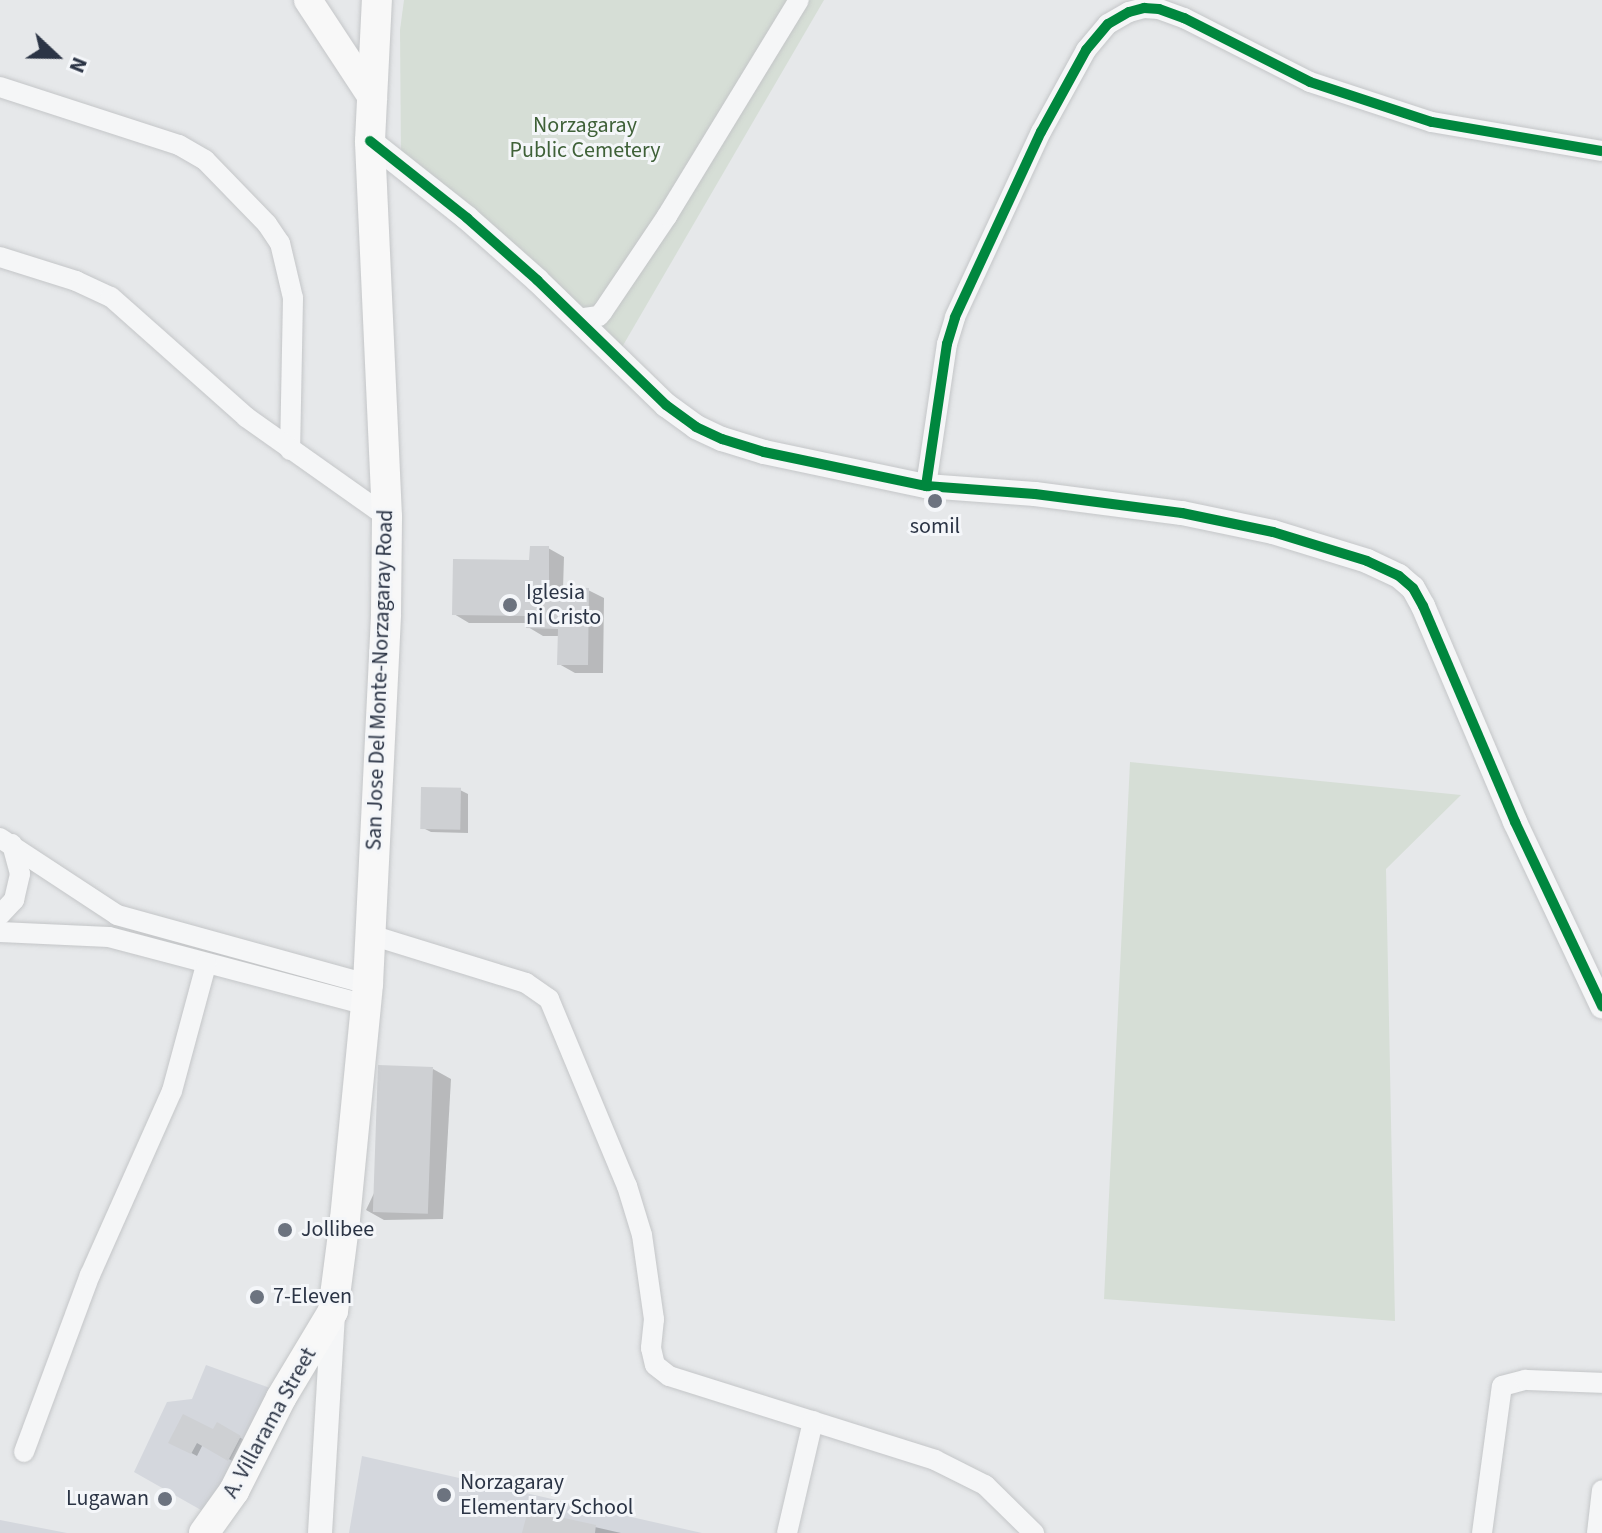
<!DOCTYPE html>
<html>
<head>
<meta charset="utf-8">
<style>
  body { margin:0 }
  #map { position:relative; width:1602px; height:1533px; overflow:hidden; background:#e6e8ea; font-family:"Source Sans 3",sans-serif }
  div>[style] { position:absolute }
  .built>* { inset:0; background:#d4d7dd }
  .green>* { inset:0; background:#d6ded6 }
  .shadow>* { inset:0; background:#0003 }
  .building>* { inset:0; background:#ced0d3; transform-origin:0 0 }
  .roads { filter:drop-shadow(0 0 2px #c4c6c8) drop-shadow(0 0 2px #c4c6c8) }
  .minor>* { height:20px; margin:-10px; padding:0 10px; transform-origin:10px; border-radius:10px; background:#f5f6f7 }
  .tertiary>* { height:24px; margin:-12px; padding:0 12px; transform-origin:12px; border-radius:12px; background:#f5f6f7 }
  .secondary>* { height:28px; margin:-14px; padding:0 14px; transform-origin:14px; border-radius:14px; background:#f8f8f8 }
  .primary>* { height:30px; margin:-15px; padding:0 15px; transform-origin:15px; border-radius:15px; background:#f8f8f8 }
  .cycleway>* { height:10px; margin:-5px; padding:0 5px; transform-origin:5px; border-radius:5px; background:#00873e }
  .dots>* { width:22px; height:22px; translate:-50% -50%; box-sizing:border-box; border:4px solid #f4f6f9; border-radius:50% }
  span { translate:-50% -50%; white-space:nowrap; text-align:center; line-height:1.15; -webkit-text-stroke:6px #f4f6f9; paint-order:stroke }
  .park-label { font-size:22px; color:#3f6138 }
  .poi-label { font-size:22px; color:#2b3445 }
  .left { translate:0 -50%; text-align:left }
  .right { translate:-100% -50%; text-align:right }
  .street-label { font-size:22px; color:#2b3445 }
  .north { position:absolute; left:16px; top:16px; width:80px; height:80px; -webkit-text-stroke:6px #f4f6f9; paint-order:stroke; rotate:112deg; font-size:22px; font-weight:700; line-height:32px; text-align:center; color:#2b3445 }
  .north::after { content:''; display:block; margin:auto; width:28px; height:36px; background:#2b3445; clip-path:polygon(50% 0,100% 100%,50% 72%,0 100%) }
</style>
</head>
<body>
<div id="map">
  <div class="built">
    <div style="clip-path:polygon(206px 1365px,273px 1389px,208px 1514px,134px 1472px,167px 1402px,192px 1399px)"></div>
    <div style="clip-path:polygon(362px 1456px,702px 1533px,349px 1533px)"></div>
    <div style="clip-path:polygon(0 1520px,67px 1533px,0 1533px)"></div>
  </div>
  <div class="green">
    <div style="clip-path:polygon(404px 0,824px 0,618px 354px,401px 156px,400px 30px)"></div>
    <div style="clip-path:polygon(1130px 762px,1461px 795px,1386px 869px,1395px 1321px,1104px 1299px)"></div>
  </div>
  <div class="shadow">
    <div style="clip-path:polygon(548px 548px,564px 557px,563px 589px,588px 590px,604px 598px,603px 673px,575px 673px,559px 664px,560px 636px,543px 636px,528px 627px,528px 623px,469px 623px,454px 614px)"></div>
    <div style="clip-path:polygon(460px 790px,468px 794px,468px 833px,431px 832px,423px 828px)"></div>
    <div style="clip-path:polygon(433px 1069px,451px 1079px,443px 1219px,384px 1220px,366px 1210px)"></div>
    <div style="clip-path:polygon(218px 1425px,246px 1441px,234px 1462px,203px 1444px,197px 1456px,171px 1442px,214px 1432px)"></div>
    <div style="clip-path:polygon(529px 1512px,621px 1533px,524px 1533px)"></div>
  </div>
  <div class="building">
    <div style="clip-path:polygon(530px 546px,549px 546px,549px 587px,589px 588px,588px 665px,557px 665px,558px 629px,526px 628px,526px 616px,452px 615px,453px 559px,529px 560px)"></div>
    <div style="left:421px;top:787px;width:40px;height:42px;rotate:1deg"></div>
    <div style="left:378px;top:1065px;width:55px;height:147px;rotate:2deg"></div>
    <div style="clip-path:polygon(183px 1414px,213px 1429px,217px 1422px,241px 1436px,228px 1461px,197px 1443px,191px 1454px,168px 1443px)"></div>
    <div style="clip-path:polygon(528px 1510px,596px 1525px,595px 1533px,522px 1533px)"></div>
  </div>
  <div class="roads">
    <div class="minor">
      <div style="left:0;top:87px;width:188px;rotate:18deg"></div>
      <div style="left:179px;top:145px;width:30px;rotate:30deg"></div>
      <div style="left:205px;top:160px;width:89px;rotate:45.9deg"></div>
      <div style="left:267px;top:224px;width:23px;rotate:56deg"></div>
      <div style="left:280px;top:243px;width:57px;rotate:76.7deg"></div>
      <div style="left:293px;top:298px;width:152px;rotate:91.1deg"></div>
      <div style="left:0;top:257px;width:80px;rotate:17.5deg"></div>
      <div style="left:76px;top:281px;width:38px;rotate:25deg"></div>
      <div style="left:111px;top:297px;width:181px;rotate:41.6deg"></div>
      <div style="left:246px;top:417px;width:173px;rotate:35.3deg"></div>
      <div style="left:577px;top:319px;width:22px;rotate:-8deg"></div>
      <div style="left:599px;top:316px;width:6px;rotate:-51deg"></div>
      <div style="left:603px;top:311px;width:115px;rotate:-56deg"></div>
      <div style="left:667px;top:216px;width:253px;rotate:-58.6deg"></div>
      <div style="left:926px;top:486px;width:144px;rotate:-81.6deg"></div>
      <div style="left:947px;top:344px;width:28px;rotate:-73deg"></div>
      <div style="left:955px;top:317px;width:204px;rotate:-65.1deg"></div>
      <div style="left:1041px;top:132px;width:94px;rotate:-61.2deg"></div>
      <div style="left:1086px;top:50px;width:34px;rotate:-50deg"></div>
      <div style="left:1108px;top:24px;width:24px;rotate:-30deg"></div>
      <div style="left:1129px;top:12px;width:16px;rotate:-15deg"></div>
      <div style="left:1144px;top:8px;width:15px;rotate:4deg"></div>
      <div style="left:1159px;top:9px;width:27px;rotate:20deg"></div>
      <div style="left:1184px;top:18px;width:141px;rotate:26.9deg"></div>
      <div style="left:1310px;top:82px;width:128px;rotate:18.2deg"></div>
      <div style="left:1432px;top:122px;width:172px;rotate:9.7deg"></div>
      <div style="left:0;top:838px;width:140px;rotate:33.3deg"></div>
      <div style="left:117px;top:915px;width:260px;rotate:15.4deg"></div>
      <div style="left:0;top:915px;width:21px;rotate:-47deg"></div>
      <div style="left:14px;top:900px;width:27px;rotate:-77deg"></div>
      <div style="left:20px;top:874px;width:31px;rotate:-105deg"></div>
      <div style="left:0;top:932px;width:109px;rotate:2.6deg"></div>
      <div style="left:109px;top:937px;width:266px;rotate:14.8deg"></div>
      <div style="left:371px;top:935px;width:162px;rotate:17.2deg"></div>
      <div style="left:526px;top:983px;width:28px;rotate:35deg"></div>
      <div style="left:549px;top:999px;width:203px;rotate:67.4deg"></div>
      <div style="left:627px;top:1186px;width:51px;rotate:73deg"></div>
      <div style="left:642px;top:1235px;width:85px;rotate:81.9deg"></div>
      <div style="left:654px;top:1319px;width:29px;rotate:96deg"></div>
      <div style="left:651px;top:1348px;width:17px;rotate:77deg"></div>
      <div style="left:655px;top:1365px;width:18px;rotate:38deg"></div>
      <div style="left:669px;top:1376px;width:279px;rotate:17.5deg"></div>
      <div style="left:935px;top:1460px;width:56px;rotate:26.6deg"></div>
      <div style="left:985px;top:1485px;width:69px;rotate:44.4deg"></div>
      <div style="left:24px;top:1452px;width:189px;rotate:-69.6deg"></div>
      <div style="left:90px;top:1275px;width:201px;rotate:-66deg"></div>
      <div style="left:172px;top:1091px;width:131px;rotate:-74.9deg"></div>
      <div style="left:787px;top:1533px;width:115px;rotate:-76.9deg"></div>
      <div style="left:1482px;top:1533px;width:148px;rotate:-82.3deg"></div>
      <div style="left:1502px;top:1386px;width:24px;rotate:-15deg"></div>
      <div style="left:1525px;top:1380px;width:77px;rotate:2.2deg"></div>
      <div style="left:1597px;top:1533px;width:43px;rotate:-83.4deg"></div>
    </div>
    <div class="tertiary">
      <div style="left:370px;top:141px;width:124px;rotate:38.4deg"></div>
      <div style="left:467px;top:218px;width:94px;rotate:41.5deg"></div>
      <div style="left:537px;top:280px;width:180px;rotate:44.1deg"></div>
      <div style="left:666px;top:405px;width:37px;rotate:36deg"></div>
      <div style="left:696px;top:427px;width:29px;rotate:25deg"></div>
      <div style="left:722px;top:439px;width:44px;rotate:17.2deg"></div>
      <div style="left:764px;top:452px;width:166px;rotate:11.9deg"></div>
      <div style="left:926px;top:486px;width:109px;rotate:4.2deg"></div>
      <div style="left:1035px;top:494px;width:148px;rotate:7.4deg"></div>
      <div style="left:1182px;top:513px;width:93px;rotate:11.8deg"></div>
      <div style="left:1273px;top:532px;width:98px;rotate:17.1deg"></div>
      <div style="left:1367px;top:561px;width:35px;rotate:25deg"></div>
      <div style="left:1399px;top:576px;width:18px;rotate:41deg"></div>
      <div style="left:1413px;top:588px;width:21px;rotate:61deg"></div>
      <div style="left:1423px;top:606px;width:235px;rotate:66.9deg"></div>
      <div style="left:1515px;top:822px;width:204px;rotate:64.7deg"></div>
      <div style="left:320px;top:1533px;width:220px;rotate:-86.6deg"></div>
    </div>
    <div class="secondary">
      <div style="left:308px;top:0;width:118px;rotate:56.7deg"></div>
    </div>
    <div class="primary">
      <div style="left:204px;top:1533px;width:52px;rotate:-54.5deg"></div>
      <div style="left:234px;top:1491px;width:104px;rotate:-63.2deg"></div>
      <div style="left:281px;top:1398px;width:101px;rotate:-59.1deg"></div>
      <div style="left:333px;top:1311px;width:93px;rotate:-82.6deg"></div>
      <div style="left:345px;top:1219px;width:236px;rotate:-84.4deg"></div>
      <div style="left:368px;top:984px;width:370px;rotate:-87.2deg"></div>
      <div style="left:386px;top:614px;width:97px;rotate:-89.4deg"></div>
      <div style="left:387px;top:517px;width:376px;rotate:-92.6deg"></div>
      <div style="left:370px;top:141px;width:141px;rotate:-87.2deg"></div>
    </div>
  </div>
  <div class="cycleway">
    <div style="left:370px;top:141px;width:124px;rotate:38.4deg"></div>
    <div style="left:467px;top:218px;width:94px;rotate:41.5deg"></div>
    <div style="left:537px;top:280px;width:180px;rotate:44.1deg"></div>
    <div style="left:666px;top:405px;width:37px;rotate:36deg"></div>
    <div style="left:696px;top:427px;width:29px;rotate:25deg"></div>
    <div style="left:722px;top:439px;width:44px;rotate:17.2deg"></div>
    <div style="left:764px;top:452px;width:166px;rotate:11.9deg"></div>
    <div style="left:926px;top:486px;width:109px;rotate:4.2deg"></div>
    <div style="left:1035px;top:494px;width:148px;rotate:7.4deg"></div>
    <div style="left:1182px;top:513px;width:93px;rotate:11.8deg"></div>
    <div style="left:1273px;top:532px;width:98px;rotate:17.1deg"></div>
    <div style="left:1367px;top:561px;width:35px;rotate:25deg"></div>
    <div style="left:1399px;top:576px;width:18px;rotate:41deg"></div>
    <div style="left:1413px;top:588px;width:21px;rotate:61deg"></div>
    <div style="left:1423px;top:606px;width:235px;rotate:66.9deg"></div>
    <div style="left:1515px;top:822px;width:204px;rotate:64.7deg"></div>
    <div style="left:926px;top:486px;width:144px;rotate:-81.6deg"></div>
    <div style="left:947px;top:344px;width:28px;rotate:-73deg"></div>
    <div style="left:955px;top:317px;width:204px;rotate:-65.1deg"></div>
    <div style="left:1041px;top:132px;width:94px;rotate:-61.2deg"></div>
    <div style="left:1086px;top:50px;width:34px;rotate:-50deg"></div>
    <div style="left:1108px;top:24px;width:24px;rotate:-30deg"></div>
    <div style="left:1129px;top:12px;width:16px;rotate:-15deg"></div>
    <div style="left:1144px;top:8px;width:15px;rotate:4deg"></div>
    <div style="left:1159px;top:9px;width:27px;rotate:20deg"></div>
    <div style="left:1184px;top:18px;width:141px;rotate:26.9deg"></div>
    <div style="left:1310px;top:82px;width:128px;rotate:18.2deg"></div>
    <div style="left:1432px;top:122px;width:172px;rotate:9.7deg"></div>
  </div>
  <div class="dots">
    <div style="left:935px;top:501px;background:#6c737f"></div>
    <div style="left:510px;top:605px;background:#6c737f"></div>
    <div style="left:285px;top:1230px;background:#6c737f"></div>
    <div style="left:257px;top:1297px;background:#6c737f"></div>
    <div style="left:444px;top:1495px;background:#6c737f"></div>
    <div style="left:165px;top:1499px;background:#6c737f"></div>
  </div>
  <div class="park-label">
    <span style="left:585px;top:138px">Norzagaray<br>Public Cemetery</span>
  </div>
  <div class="poi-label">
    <span style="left:935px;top:527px">somil</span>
    <span class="left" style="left:526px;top:605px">Iglesia<br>ni Cristo</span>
    <span class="left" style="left:301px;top:1230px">Jollibee</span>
    <span class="left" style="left:273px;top:1297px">7-Eleven</span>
    <span class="left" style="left:460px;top:1495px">Norzagaray<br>Elementary School</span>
    <span class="right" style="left:149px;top:1499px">Lugawan</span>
  </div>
  <div class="street-label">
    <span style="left:380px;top:680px;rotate:-88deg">San Jose Del Monte-Norzagaray Road</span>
    <span style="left:270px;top:1423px;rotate:-61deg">A. Villarama Street</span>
  </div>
  <div class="north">N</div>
</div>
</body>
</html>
